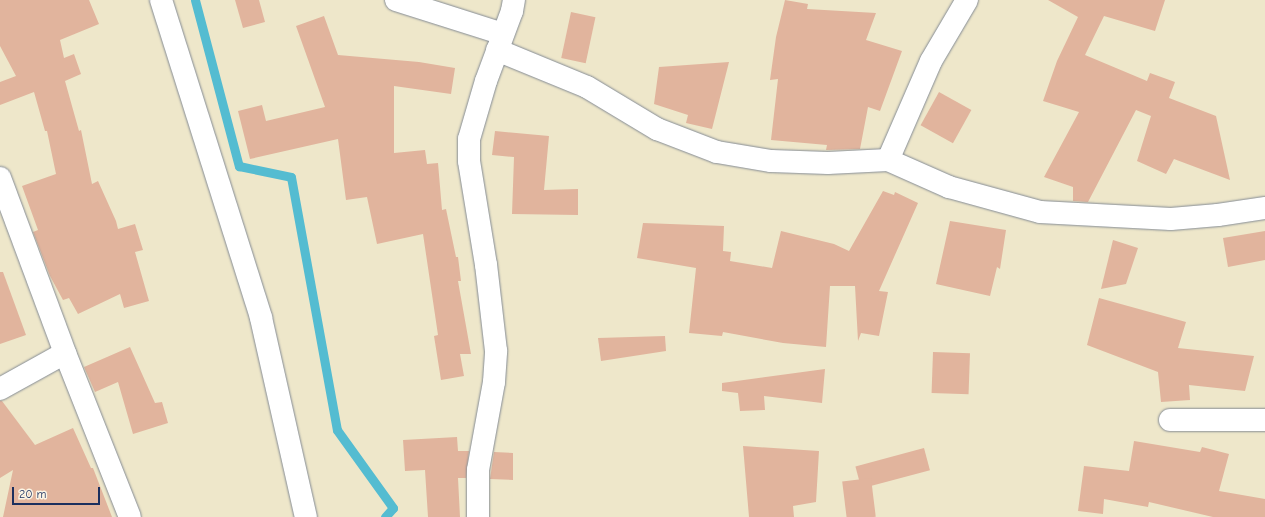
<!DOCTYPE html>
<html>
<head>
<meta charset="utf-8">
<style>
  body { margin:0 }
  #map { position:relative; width:1265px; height:517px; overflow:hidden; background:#eee7ca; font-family:"Comic Neue",sans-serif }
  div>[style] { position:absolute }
  .stream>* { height:9px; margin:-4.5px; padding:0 4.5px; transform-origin:4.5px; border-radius:4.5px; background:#54bcd1 }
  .building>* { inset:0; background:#e1b49d; transform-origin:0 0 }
  .roads { filter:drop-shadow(0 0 1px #848b94) drop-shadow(0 0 1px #848b94) }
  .minor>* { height:22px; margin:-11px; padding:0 11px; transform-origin:11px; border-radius:11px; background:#fff }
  span { translate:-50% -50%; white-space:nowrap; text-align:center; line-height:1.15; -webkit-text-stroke:3.5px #fcf5e5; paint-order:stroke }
  .scale { position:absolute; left:12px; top:487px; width:88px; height:18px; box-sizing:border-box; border:2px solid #1b2f5e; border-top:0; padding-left:5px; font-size:12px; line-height:14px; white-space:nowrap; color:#1b2f5e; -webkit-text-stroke:3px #fcf5e5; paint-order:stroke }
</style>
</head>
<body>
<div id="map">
  <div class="stream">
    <div style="left:195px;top:0;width:172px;rotate:75.2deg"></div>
    <div style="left:239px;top:166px;width:53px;rotate:11.9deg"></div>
    <div style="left:291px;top:177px;width:257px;rotate:79.7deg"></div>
    <div style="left:337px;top:430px;width:96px;rotate:54.3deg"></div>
    <div style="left:393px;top:508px;width:12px;rotate:132deg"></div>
  </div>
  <div class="building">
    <div style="clip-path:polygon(0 0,89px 0,99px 24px,60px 40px,64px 58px,74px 54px,81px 74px,65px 81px,79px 131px,81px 130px,92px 184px,98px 181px,116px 221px,118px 229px,135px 224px,143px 250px,135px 252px,149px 301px,124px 308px,120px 294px,78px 314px,69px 298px,63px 300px,50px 276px,33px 232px,38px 230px,22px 186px,56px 174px,47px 131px,45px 131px,34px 92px,0 105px,0 82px,16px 76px,0 46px)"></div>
    <div style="clip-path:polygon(235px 0,259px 0,265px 22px,243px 28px)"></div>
    <div style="clip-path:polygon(785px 0,808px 4px,807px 9px,876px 13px,866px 40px,902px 51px,880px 111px,868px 107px,860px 149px,826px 150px,827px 145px,771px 140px,778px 79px,770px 80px,776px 37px)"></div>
    <div style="clip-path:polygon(1048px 0,1165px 0,1155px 31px,1104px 16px,1085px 55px,1147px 81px,1150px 73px,1175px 82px,1169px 98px,1216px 116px,1230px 180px,1174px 159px,1166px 174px,1137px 161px,1151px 116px,1136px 110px,1088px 202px,1073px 201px,1073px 187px,1044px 177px,1079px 112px,1043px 101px,1057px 61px,1078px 17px)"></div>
    <div style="left:571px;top:12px;width:25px;height:47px;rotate:12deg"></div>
    <div style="clip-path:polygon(324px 16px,338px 55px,419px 62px,455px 68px,451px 94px,394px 86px,394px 153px,425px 150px,427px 164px,438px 163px,442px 210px,446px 209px,456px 257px,458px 257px,461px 281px,458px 281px,471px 354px,460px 354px,464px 376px,441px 380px,434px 336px,438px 335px,423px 234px,377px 244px,367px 197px,346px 200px,338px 139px,250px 159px,238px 111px,262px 105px,266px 121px,325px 107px,296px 26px)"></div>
    <div style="clip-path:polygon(729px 62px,712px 129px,686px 123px,688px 115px,654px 104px,659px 67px)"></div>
    <div style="left:939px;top:92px;width:37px;height:38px;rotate:29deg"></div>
    <div style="clip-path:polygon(495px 131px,549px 136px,544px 190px,578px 189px,578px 215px,512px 214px,514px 157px,492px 155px)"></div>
    <div style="clip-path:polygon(883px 191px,894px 195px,895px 192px,918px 203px,879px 291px,888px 292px,879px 336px,861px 333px,858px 341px,855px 286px,830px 286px,826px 347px,783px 343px,723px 332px,722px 336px,689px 333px,696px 268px,637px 258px,643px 223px,724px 226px,723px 251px,731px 252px,730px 261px,772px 268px,781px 231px,834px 244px,849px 251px)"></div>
    <div style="clip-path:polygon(950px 221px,1006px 230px,1000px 269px,997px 267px,990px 296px,936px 284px)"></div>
    <div style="clip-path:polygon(1265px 231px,1265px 260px,1228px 267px,1223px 238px)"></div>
    <div style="clip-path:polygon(1113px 240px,1138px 248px,1126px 284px,1101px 289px)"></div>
    <div style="clip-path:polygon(0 272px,3px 272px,26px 335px,0 344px)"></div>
    <div style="clip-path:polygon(1099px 298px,1186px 322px,1178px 348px,1254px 356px,1245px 391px,1189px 385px,1190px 400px,1161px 402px,1158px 372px,1087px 345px)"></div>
    <div style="clip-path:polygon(665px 336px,666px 351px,601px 361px,598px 338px)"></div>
    <div style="clip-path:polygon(130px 347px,155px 403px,162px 402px,168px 423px,133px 434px,118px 382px,95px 392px,84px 367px)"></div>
    <div style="left:933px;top:352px;width:37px;height:41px;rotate:2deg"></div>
    <div style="clip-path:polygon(825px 369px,822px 403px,764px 396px,765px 410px,740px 411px,738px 393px,722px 391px,722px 383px)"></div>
    <div style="clip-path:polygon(0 401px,2px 401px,35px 445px,73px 428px,91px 468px,93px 468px,112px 517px,3px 517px,13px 470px,0 478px)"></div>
    <div style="clip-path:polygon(457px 437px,458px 451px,469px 451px,466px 478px,458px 478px,460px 517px,428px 517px,425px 470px,405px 471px,403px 440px)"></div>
    <div style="clip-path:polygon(1134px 441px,1200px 452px,1202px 447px,1229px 454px,1219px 491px,1265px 499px,1265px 517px,1213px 517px,1149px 502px,1148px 507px,1104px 499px,1103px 514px,1078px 511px,1084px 466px,1129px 471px)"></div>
    <div style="clip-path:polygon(743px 446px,819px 451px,816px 502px,793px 506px,794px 517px,749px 517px)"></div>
    <div style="left:924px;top:448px;width:23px;height:71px;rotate:75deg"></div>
    <div style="clip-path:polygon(494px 452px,513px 453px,513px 480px,490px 479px)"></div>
    <div style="left:871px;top:478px;width:39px;height:29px;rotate:83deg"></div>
  </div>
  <div class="roads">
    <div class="minor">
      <div style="left:161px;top:0;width:333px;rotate:72.5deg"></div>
      <div style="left:261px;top:318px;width:204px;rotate:77.3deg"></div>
      <div style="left:396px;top:0;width:112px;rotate:17.6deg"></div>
      <div style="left:497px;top:50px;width:97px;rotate:22.3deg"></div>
      <div style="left:587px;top:87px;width:82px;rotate:31deg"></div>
      <div style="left:657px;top:129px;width:64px;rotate:21deg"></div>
      <div style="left:717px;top:152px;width:55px;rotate:9.5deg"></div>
      <div style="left:771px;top:161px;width:57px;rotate:2deg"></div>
      <div style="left:828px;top:163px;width:60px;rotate:-2.9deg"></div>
      <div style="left:888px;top:160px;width:67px;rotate:23.9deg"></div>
      <div style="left:949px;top:187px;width:94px;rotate:15.4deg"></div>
      <div style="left:1040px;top:212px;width:131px;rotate:3.1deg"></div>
      <div style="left:1171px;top:219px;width:47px;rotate:-4.9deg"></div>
      <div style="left:1218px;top:215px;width:48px;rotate:-8.5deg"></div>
      <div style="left:888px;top:160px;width:108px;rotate:-66.5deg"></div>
      <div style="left:931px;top:61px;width:71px;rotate:-59.5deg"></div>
      <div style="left:0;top:178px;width:187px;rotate:69.6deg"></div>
      <div style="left:65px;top:353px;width:176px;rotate:68.4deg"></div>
      <div style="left:0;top:389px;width:74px;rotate:-29deg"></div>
      <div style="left:1170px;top:420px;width:95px"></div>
      <div style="left:478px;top:517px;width:47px;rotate:-90deg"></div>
      <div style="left:478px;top:470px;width:89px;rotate:-79.7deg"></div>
      <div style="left:494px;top:382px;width:31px;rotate:-86deg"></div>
      <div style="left:496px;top:351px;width:87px;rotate:-96.6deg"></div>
      <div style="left:486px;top:265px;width:105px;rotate:-99.3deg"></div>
      <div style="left:469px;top:161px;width:22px;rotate:-90deg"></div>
      <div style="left:469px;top:139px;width:60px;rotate:-73.7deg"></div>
      <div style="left:486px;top:81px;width:75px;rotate:-69.6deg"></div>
      <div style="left:512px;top:11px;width:11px;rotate:-80deg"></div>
    </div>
  </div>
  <div class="scale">20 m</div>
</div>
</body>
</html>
